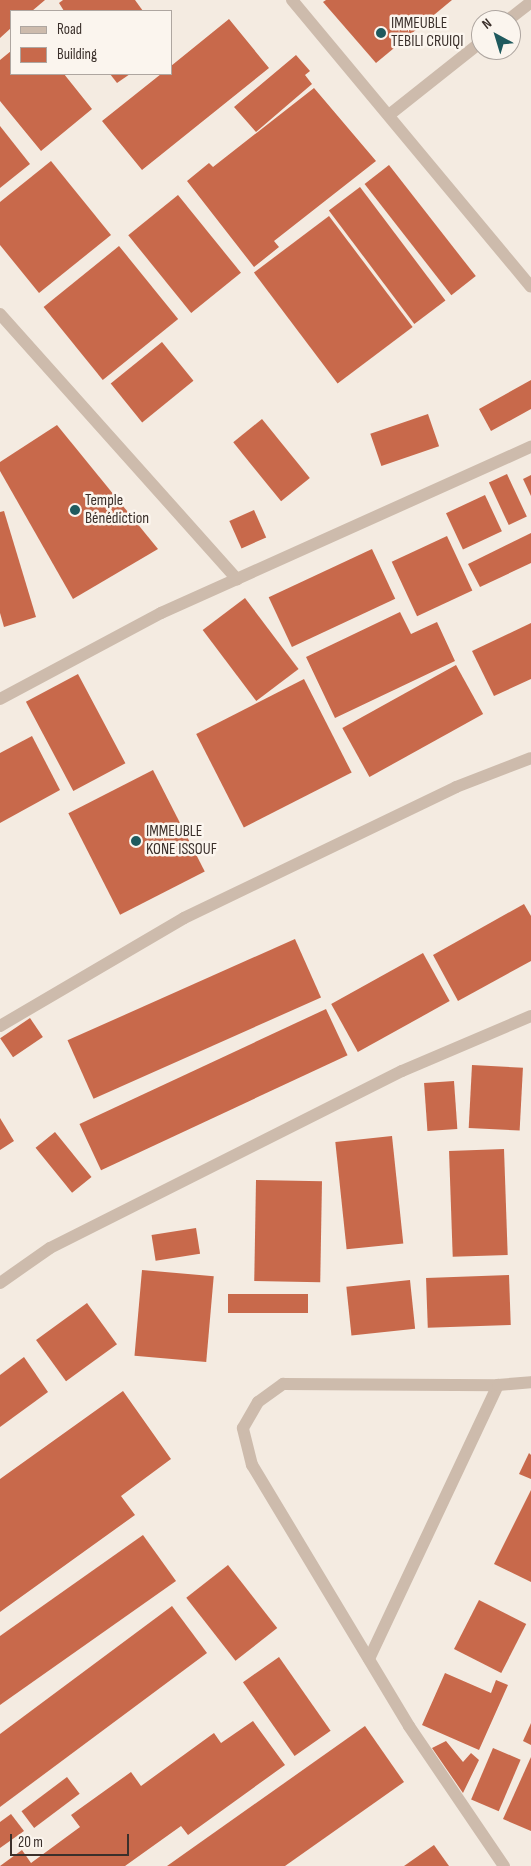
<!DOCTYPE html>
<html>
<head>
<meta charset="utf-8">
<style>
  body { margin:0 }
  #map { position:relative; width:531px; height:1866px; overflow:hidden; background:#f4ebe1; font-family:"Sofia Sans Condensed",sans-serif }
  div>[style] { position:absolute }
  .building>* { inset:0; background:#c8694b; transform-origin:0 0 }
  .minor>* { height:12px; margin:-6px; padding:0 6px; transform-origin:6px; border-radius:6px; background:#cdbbac }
  .dots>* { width:14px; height:14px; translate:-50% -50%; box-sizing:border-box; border:2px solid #fbf5ee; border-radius:50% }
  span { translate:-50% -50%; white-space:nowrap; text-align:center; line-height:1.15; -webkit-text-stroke:5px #fbf5ee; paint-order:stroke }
  .poi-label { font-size:16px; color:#3b302b }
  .left { translate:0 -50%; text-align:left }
  .legend { position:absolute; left:10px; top:10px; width:162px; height:65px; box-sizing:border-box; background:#fbf5ee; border:1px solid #aea6a0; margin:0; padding:6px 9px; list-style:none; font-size:15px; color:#3b302b }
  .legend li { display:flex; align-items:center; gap:10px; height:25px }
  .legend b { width:25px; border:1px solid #aea6a0 }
  .north { position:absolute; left:471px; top:10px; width:50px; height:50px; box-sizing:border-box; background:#fbf5ee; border:1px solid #aea6a0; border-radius:50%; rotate:321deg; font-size:14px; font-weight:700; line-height:20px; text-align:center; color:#3b302b }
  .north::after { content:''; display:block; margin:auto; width:18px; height:22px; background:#1f5a5e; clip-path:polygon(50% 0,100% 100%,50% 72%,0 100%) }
  .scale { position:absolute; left:10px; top:1834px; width:119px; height:22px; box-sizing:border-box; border:2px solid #3b302b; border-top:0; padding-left:6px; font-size:15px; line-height:18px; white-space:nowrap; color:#3b302b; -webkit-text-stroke:4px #fbf5ee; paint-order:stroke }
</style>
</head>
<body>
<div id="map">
  <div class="building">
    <div style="clip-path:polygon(0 0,45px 0,32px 11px,11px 11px,11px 28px,0 38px)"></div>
    <div style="clip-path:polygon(63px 0,135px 0,143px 11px,64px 11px,59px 3px)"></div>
    <div style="clip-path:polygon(326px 0,452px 0,376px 63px,323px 2px)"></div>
    <div style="clip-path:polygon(229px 19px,269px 68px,142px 170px,102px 121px,161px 74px,171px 74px,171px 66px)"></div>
    <div style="clip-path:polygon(11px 51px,11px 74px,64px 74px,92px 109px,41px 151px,0 101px,0 60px)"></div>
    <div style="clip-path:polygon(296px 55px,310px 71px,305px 75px,312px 84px,256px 132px,234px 107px)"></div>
    <div style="clip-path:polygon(110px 74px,130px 74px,117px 83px)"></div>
    <div style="clip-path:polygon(314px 88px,376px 161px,274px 241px,279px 247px,254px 267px,187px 181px,209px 163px,213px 167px)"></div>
    <div style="clip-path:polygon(0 126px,30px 164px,0 188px)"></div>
    <div style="clip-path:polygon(51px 161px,111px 235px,39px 293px,0 245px,0 202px)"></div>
    <div style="left:389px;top:165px;width:141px;height:31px;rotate:52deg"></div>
    <div style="left:360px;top:187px;width:142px;height:39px;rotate:53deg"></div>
    <div style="left:178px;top:195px;width:100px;height:64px;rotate:51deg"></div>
    <div style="left:329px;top:216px;width:139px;height:94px;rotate:53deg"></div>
    <div style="left:119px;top:246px;width:94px;height:97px;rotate:51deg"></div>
    <div style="left:162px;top:342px;width:50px;height:66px;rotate:51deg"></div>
    <div style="clip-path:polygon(531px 380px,531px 409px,491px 431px,479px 409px)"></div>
    <div style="left:428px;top:414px;width:34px;height:61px;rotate:71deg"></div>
    <div style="left:262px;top:419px;width:76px;height:37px;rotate:51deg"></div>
    <div style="clip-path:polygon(57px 425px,158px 549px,73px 599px,0 471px,0 462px)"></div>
    <div style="left:507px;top:474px;width:47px;height:20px;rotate:65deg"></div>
    <div style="clip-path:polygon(531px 475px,531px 496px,523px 479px)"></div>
    <div style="left:485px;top:495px;width:40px;height:43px;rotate:65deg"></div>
    <div style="left:254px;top:510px;width:30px;height:27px;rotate:66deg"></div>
    <div style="clip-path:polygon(4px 511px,36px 617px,4px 627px,0 613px,0 512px)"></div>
    <div style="clip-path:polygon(531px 533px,531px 563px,480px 587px,468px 564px)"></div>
    <div style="left:447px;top:536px;width:60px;height:61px;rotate:65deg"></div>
    <div style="left:372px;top:549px;width:55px;height:114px;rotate:65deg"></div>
    <div style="left:245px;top:598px;width:89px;height:53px;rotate:53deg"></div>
    <div style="clip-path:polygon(400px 612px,411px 634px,437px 622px,455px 661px,335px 718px,306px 657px)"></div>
    <div style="clip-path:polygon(531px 623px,531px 679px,494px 696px,472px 651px)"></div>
    <div style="left:456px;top:665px;width:56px;height:130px;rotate:61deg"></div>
    <div style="left:78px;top:674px;width:101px;height:59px;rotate:62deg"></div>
    <div style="left:304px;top:679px;width:105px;height:121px;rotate:63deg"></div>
    <div style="clip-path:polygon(32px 736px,60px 790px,0 823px,0 753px)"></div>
    <div style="left:153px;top:770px;width:114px;height:95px;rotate:63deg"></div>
    <div style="clip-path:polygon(524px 904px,531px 916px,531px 961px,458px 1001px,433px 955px)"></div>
    <div style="left:295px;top:939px;width:64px;height:249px;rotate:66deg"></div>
    <div style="left:423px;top:953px;width:55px;height:105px;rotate:61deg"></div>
    <div style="left:326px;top:1009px;width:51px;height:272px;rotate:65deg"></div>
    <div style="left:30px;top:1018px;width:23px;height:36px;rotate:56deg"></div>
    <div style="left:472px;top:1065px;width:51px;height:63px;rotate:3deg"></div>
    <div style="left:454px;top:1081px;width:48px;height:30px;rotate:86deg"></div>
    <div style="clip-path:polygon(0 1118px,14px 1141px,0 1150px)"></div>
    <div style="left:55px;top:1132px;width:58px;height:25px;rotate:51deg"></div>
    <div style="left:392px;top:1136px;width:108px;height:57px;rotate:84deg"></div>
    <div style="left:504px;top:1149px;width:106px;height:55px;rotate:88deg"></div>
    <div style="left:256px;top:1180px;width:66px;height:101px;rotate:1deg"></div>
    <div style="left:196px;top:1228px;width:26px;height:45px;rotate:81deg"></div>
    <div style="left:142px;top:1270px;width:72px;height:86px;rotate:5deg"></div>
    <div style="left:509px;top:1275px;width:50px;height:83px;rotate:88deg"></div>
    <div style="left:410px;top:1280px;width:49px;height:64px;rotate:84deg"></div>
    <div style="left:228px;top:1294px;width:80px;height:19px"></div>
    <div style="left:87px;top:1303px;width:51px;height:63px;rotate:54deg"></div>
    <div style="clip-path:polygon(24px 1357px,48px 1392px,0 1427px,0 1375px)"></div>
    <div style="clip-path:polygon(123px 1391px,171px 1459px,121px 1496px,135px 1515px,0 1612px,0 1479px)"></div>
    <div style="clip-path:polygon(529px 1453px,531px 1455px,531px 1479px,519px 1474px)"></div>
    <div style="clip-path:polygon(531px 1490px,531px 1582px,494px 1564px)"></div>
    <div style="clip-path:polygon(143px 1535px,176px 1581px,0 1705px,0 1636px)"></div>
    <div style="left:228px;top:1565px;width:80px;height:53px;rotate:52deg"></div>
    <div style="left:479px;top:1600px;width:53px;height:55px;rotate:27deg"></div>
    <div style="clip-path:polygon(172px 1606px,207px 1653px,0 1807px,0 1734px)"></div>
    <div style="left:279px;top:1657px;width:90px;height:44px;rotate:55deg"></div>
    <div style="clip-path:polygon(445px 1673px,491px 1693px,496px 1680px,508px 1685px,479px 1750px,422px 1725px)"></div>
    <div style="clip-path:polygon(253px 1721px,285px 1765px,188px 1835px,181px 1826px,125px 1866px,0 1866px,22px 1850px,31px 1863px,80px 1827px,71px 1815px,131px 1772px,141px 1786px,214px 1733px,221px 1743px)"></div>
    <div style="clip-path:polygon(531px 1723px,531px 1745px,523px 1741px)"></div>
    <div style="clip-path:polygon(365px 1726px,404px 1782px,285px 1866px,167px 1866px)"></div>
    <div style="clip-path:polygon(446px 1741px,463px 1762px,471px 1753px,479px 1760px,463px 1793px,432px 1748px)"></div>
    <div style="left:493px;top:1748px;width:30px;height:56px;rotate:23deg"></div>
    <div style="clip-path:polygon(531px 1757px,531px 1831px,503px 1819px)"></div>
    <div style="left:67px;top:1777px;width:21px;height:57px;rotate:53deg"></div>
    <div style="clip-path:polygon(11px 1814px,24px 1831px,0 1848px,0 1822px)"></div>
    <div style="clip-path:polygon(434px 1845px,449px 1866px,404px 1866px)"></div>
  </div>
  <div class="minor">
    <div style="left:292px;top:0;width:373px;rotate:50.2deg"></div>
    <div style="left:508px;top:20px;width:29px;rotate:-38deg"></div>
    <div style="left:389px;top:115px;width:117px;rotate:-38.4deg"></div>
    <div style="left:0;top:314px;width:356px;rotate:48.2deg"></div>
    <div style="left:0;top:699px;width:183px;rotate:-28.1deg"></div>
    <div style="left:161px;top:613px;width:406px;rotate:-24.2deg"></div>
    <div style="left:0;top:1026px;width:213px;rotate:-30.4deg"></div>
    <div style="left:184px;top:918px;width:302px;rotate:-25.7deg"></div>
    <div style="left:456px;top:787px;width:80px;rotate:-21.1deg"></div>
    <div style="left:0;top:1283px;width:61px;rotate:-35deg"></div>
    <div style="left:50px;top:1248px;width:394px;rotate:-26.7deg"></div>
    <div style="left:402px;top:1071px;width:140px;rotate:-23.1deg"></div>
    <div style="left:369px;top:1659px;width:303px;rotate:-64.8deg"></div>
    <div style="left:504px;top:1866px;width:169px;rotate:-124.2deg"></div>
    <div style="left:409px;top:1726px;width:305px;rotate:-121deg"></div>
    <div style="left:252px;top:1465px;width:38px;rotate:-104deg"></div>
    <div style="left:243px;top:1428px;width:30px;rotate:-60deg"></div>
    <div style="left:258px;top:1402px;width:31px;rotate:-36deg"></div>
    <div style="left:283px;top:1384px;width:215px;rotate:0.3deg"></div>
    <div style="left:498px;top:1385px;width:33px;rotate:-5deg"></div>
  </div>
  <div class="dots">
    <div style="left:381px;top:33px;background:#1f5a5e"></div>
    <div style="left:75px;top:510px;background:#1f5a5e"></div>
    <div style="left:136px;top:841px;background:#1f5a5e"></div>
  </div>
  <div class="poi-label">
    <span class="left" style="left:391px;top:33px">IMMEUBLE<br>TEBILI CRUIQI</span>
    <span class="left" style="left:85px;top:510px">Temple<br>Bénédiction</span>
    <span class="left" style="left:146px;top:841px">IMMEUBLE<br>KONE ISSOUF</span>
  </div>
  <ul class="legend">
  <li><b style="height:6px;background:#cdbbac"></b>Road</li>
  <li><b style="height:14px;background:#c8694b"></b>Building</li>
  </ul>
  <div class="north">N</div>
  <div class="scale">20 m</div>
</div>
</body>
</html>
